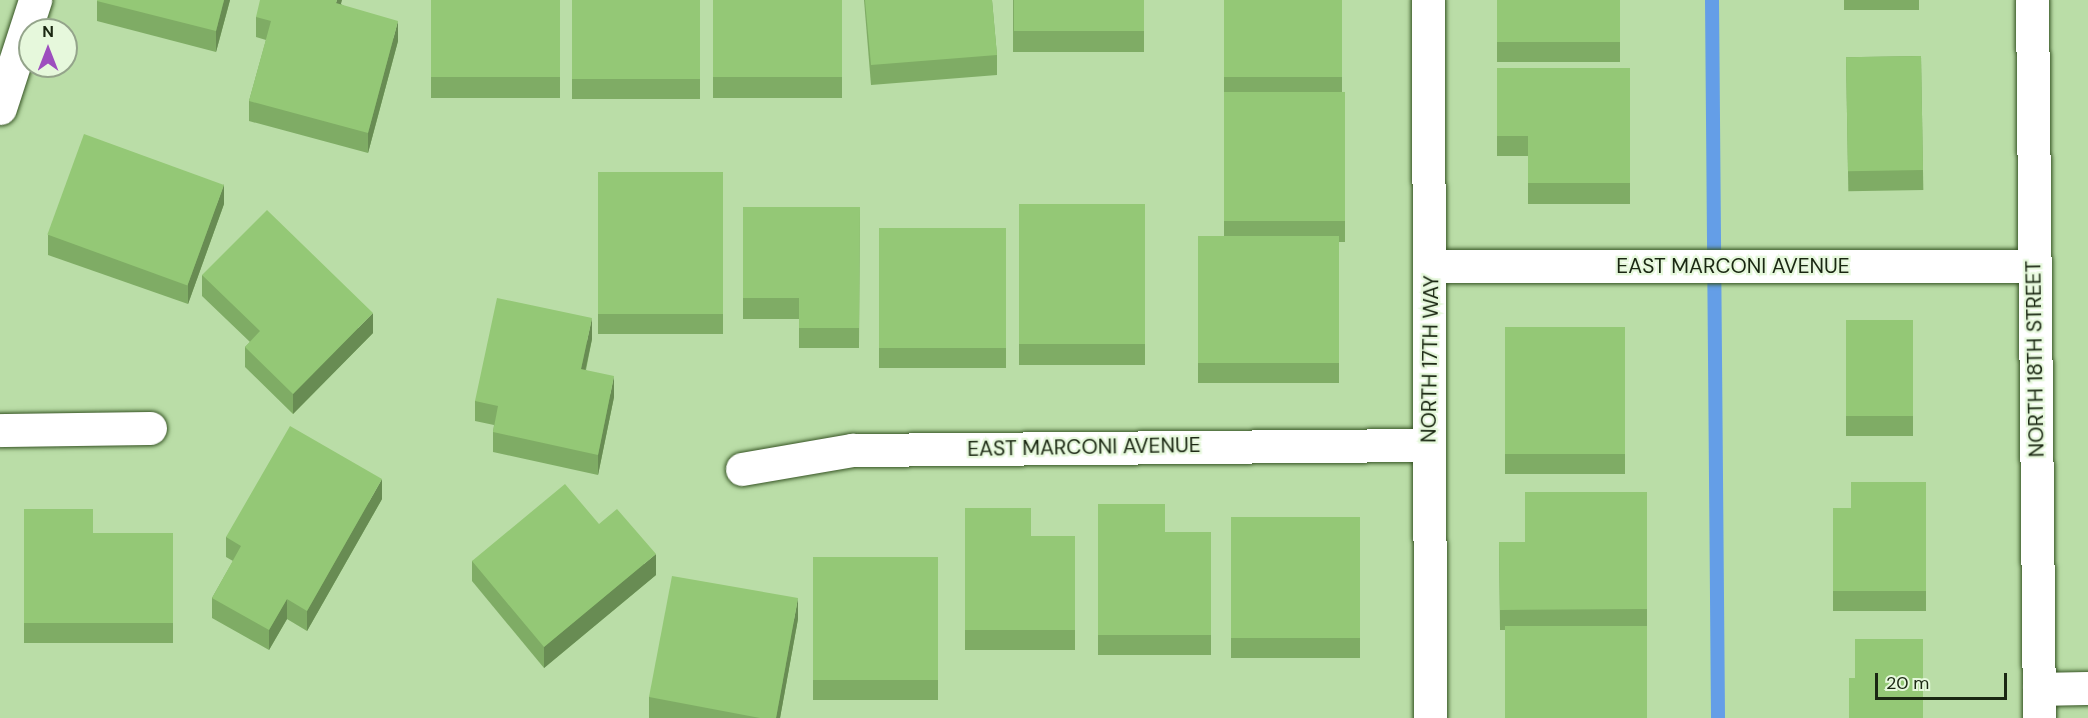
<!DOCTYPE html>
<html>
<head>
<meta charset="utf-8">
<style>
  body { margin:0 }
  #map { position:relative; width:2088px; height:718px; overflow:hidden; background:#badda7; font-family:"DM Sans",sans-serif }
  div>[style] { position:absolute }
  .stream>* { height:14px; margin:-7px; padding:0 7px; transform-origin:7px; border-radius:7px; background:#649ee7 }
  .roads { filter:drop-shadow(0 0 2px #365424) drop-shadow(0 0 2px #365424) }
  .minor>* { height:33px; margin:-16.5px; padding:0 16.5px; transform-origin:16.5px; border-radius:16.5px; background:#fff }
  .wall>* { inset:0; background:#7fac65; transform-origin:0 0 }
  .shaded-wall>* { inset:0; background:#688c53 }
  .building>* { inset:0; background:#94c876; transform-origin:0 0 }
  span { translate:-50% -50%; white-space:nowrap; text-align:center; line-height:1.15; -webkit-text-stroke:4.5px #e6f8dc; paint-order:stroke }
  .street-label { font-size:21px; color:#1a2712 }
  .north { position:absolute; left:18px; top:18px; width:60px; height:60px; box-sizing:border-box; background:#e6f8dc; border:2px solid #94a48b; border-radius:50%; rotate:0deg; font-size:16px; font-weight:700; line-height:24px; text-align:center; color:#1a2712 }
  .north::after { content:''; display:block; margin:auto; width:21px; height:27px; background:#9d4ebe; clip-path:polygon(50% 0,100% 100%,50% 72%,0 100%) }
  .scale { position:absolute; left:1875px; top:673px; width:132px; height:27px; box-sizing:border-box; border:3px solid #1a2712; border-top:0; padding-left:8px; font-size:18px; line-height:21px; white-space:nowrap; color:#1a2712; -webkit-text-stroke:4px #e6f8dc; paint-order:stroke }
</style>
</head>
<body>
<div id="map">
  <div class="stream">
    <div style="left:1712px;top:0;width:718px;rotate:89.52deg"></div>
  </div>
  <div class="roads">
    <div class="minor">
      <div style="left:1428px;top:0;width:718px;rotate:89.84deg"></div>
      <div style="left:2032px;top:0;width:718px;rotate:89.44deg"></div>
      <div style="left:0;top:108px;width:114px;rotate:-72deg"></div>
      <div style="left:1433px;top:266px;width:601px"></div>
      <div style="left:0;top:430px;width:150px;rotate:-0.8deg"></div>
      <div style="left:742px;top:469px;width:112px;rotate:-9.8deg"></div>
      <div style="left:852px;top:450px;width:576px;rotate:-0.5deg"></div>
      <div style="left:2039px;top:689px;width:49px;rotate:-1.2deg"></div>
    </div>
  </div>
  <div class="wall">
    <div style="clip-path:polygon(97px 0,230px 0,216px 52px,97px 21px)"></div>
    <div style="left:431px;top:0;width:129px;height:98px"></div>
    <div style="left:572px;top:0;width:128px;height:99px"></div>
    <div style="left:713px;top:0;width:129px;height:98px"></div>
    <div style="clip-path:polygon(864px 0,992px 0,997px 55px,997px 75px,871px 85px)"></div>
    <div style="left:1013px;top:0;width:131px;height:52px"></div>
    <div style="clip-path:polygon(1224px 0,1342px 0,1342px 92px,1345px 92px,1345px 242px,1339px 242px,1339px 383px,1198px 383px,1198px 236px,1224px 236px)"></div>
    <div style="left:1497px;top:0;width:123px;height:62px"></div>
    <div style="left:1844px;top:0;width:75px;height:10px"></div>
    <div style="clip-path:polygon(341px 4px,398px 41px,368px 153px,249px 121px,249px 101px,266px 40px,256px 37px,256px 17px)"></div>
    <div style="left:1921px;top:56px;width:134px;height:75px;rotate:89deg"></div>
    <div style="clip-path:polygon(1497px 68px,1630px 68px,1630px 204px,1528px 204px,1528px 156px,1497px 156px)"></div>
    <div style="left:598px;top:172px;width:125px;height:162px"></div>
    <div style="clip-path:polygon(224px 204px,188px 304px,48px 255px,48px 235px)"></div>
    <div style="left:1019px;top:204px;width:126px;height:161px"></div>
    <div style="clip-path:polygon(743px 207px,860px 207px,859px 348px,799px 348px,799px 319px,743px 319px)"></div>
    <div style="left:879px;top:228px;width:127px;height:140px"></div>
    <div style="clip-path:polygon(202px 275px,373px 333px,293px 414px,245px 367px,245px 347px,250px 342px,202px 296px)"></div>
    <div style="left:1846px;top:320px;width:67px;height:116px"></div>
    <div style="left:1505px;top:327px;width:120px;height:147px"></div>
    <div style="clip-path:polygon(592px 339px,586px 370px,614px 397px,598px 475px,493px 452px,493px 432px,494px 425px,475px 421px,475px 401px)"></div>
    <div style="clip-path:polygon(1926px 482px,1926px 611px,1833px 611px,1833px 508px,1851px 508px)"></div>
    <div style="clip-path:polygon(1647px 492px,1647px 718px,1505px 630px,1500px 630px,1499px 542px,1525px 542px)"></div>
    <div style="clip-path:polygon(382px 499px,307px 631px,287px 619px,269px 650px,212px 618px,212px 598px,233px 561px,226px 557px,226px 537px)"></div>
    <div style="clip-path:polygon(1098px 504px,1165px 532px,1211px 532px,1211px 655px,1098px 655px)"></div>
    <div style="clip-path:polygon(965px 508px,1031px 536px,1075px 536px,1075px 650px,965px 650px)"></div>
    <div style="clip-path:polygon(24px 509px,93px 533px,173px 533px,173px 643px,24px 643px)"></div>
    <div style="left:1231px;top:517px;width:129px;height:141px"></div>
    <div style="clip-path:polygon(599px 524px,656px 575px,544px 668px,472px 581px,472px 561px)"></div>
    <div style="left:813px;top:557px;width:125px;height:143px"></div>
    <div style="clip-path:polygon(798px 619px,780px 718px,649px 718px,649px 697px)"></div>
  </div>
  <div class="shaded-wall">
    <div style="clip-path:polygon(224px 0,230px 0,216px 52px,216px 31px)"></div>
    <div style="clip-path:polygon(337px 0,342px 0,336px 23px,336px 3px)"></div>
    <div style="clip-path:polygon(398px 21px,398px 41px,368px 153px,368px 133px)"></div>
    <div style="clip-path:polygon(224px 184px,224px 204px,188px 304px,188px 284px)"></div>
    <div style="clip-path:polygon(373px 313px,373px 333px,293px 414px,293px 394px)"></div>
    <div style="clip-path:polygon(592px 318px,592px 339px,581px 390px,581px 369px)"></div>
    <div style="clip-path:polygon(614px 376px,614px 397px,598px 475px,598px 455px)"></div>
    <div style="clip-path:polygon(382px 479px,382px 499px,307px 631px,307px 611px)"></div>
    <div style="clip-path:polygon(656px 554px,656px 575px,544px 668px,544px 647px)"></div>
    <div style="clip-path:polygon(798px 598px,798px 619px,780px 718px,776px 718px)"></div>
    <div style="clip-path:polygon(287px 599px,287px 619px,269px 650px,269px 630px)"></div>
  </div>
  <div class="building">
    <div style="clip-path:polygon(97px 0,224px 0,216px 31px,97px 1px)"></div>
    <div style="clip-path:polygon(260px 0,337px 0,336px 3px,398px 21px,368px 133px,249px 101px,271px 21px,256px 17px)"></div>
    <div style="left:431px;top:0;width:129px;height:77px"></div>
    <div style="left:572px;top:0;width:128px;height:79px"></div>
    <div style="left:713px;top:0;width:129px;height:77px"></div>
    <div style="clip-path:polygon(865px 0,992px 0,997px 55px,871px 65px)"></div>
    <div style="left:1014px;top:0;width:130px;height:31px"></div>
    <div style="left:1224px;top:0;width:118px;height:77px"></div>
    <div style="left:1497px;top:0;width:123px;height:42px"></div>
    <div style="left:1921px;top:56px;width:114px;height:75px;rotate:89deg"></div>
    <div style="clip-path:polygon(1497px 68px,1630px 68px,1630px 183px,1528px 183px,1528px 136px,1497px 136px)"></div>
    <div style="left:1224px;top:92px;width:121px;height:129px"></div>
    <div style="left:84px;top:134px;width:149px;height:107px;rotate:20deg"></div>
    <div style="left:598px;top:172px;width:125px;height:142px"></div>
    <div style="left:1019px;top:204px;width:126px;height:140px"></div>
    <div style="clip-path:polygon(743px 207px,860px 207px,859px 328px,799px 328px,799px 298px,743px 298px)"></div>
    <div style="clip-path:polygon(267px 210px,373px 313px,293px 394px,245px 347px,260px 331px,202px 275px)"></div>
    <div style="left:879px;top:228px;width:127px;height:120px"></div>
    <div style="left:1198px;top:236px;width:141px;height:127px"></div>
    <div style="clip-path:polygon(497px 298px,592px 318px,581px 369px,614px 376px,598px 455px,493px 432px,498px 406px,475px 401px)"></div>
    <div style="left:1846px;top:320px;width:67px;height:96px"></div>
    <div style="left:1505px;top:327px;width:120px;height:127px"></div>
    <div style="clip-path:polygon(290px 426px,382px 479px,307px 611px,287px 599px,269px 630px,212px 598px,241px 546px,226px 537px)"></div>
    <div style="clip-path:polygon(1851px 482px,1926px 482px,1926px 591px,1833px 591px,1833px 508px,1851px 508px)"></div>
    <div style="clip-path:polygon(565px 484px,599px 524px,617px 509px,656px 554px,544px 647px,472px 561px)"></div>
    <div style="clip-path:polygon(1525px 492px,1647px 492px,1647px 609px,1500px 610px,1499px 542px,1525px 542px)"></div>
    <div style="clip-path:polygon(1098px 504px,1165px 504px,1165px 532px,1211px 532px,1211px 635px,1098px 635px)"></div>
    <div style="clip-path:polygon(965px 508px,1031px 508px,1031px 536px,1075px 536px,1075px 630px,965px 630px)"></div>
    <div style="clip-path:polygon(24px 509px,93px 509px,93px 533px,173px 533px,173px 623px,24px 623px)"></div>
    <div style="left:1231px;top:517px;width:129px;height:121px"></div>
    <div style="left:813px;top:557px;width:125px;height:123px"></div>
    <div style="clip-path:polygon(672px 576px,798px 598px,776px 718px,760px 718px,649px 697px)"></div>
    <div style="left:1505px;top:626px;width:142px;height:92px"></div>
    <div style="clip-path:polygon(1855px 639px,1923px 639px,1923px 718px,1849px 718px,1849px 678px,1855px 678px)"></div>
  </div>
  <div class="street-label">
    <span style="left:1733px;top:266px">EAST MARCONI AVENUE</span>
    <span style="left:1430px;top:359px;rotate:-89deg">NORTH 17TH WAY</span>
    <span style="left:2035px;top:359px;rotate:-91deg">NORTH 18TH STREET</span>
    <span style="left:1084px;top:447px;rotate:-1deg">EAST MARCONI AVENUE</span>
  </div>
  <div class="north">N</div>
  <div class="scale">20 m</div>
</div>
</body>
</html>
